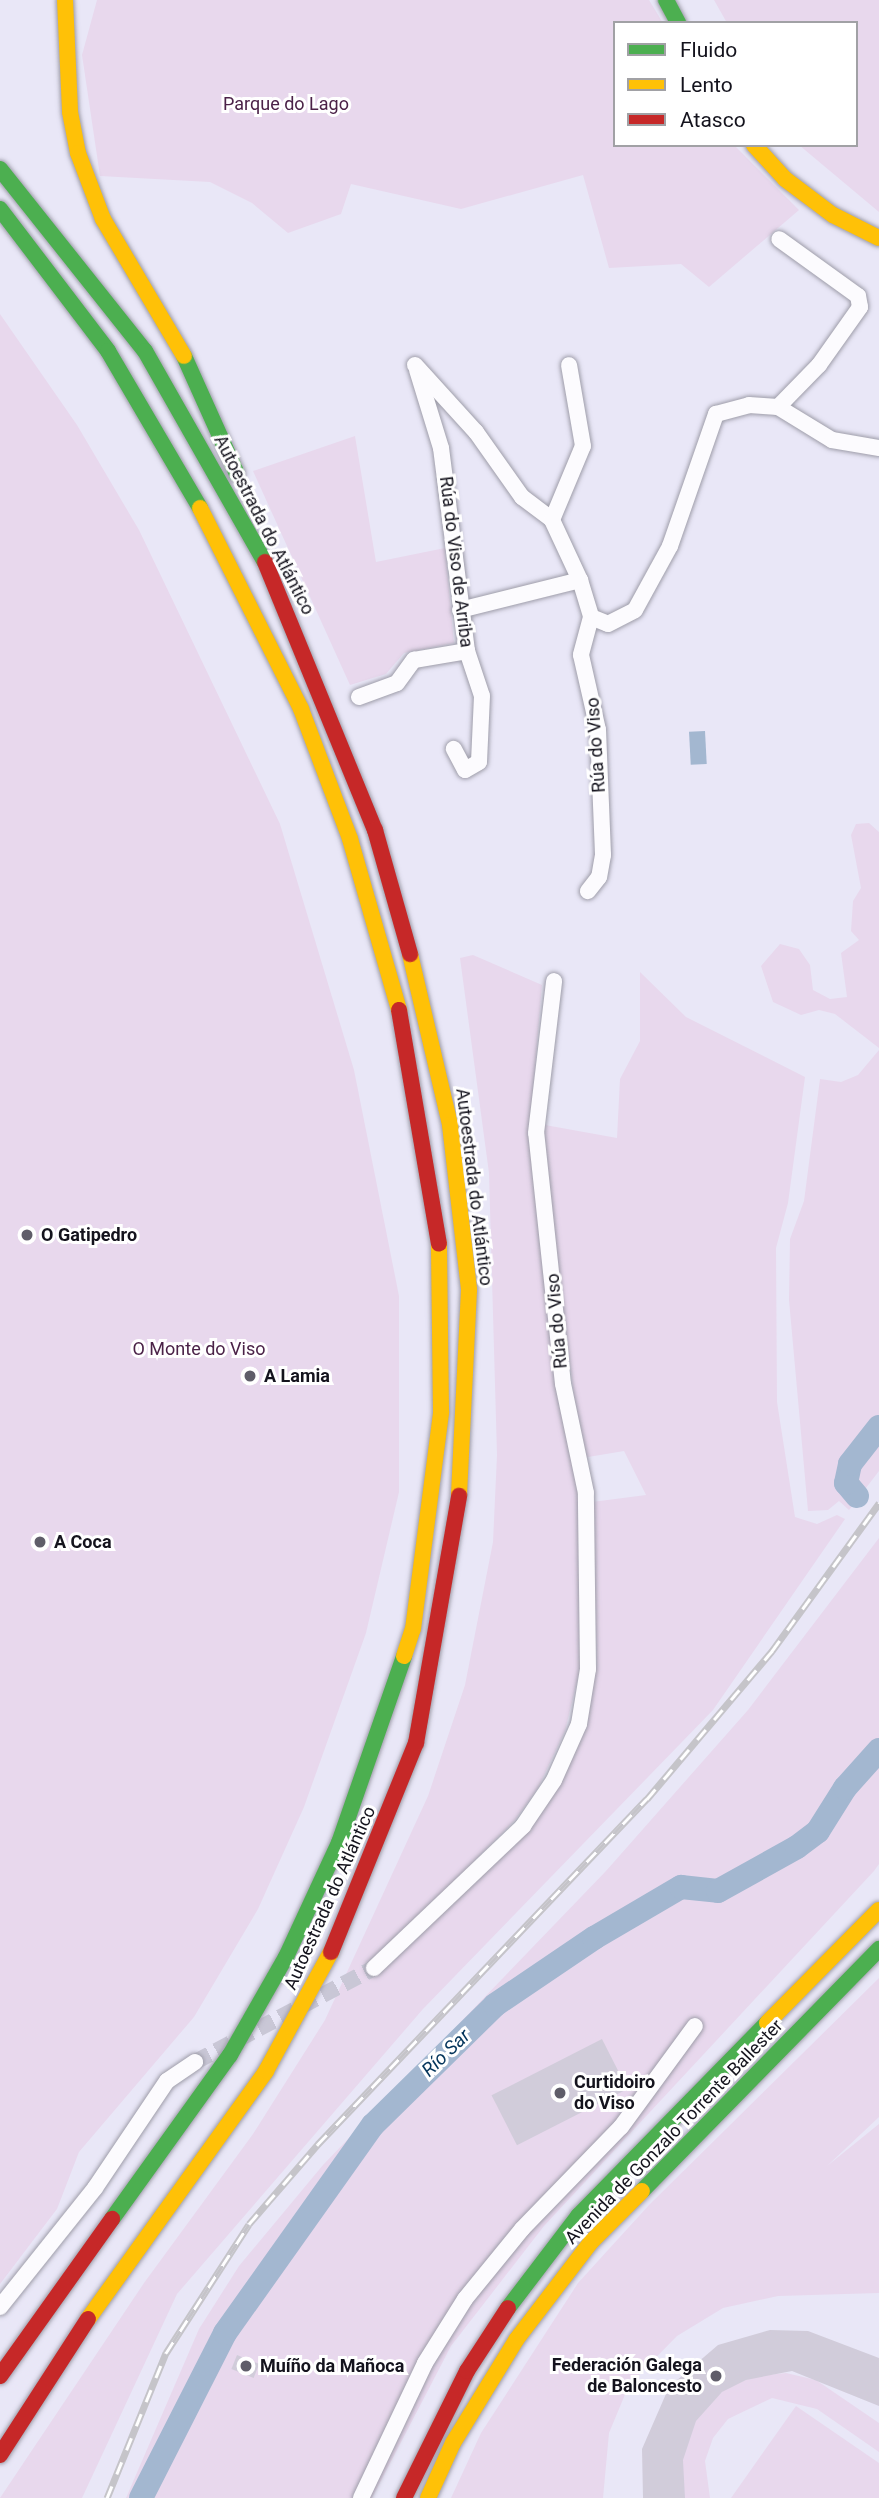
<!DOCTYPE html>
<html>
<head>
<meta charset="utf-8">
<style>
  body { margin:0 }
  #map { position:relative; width:879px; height:2498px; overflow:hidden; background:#e9e7f7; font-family:Roboto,sans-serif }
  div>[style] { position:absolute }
  .green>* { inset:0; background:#e8d8ed }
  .water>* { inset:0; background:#a3b7d0; transform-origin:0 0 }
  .river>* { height:24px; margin:-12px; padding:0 12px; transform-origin:12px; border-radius:12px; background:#a3b7d0 }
  .building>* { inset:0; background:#d1ccda; transform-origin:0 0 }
  .street-tunnel>* { height:16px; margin-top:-8px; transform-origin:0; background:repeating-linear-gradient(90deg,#c9c7d6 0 16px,transparent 0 24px) }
  .roads { filter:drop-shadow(0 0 2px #9e9da9) drop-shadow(0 0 2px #9e9da9) }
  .street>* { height:16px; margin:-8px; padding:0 8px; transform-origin:8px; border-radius:8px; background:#fcfbfe }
  .fast>* { height:16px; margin:-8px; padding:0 8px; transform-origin:8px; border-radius:8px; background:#4caf50 }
  .slow>* { height:16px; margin:-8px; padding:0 8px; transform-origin:8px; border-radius:8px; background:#ffc107 }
  .jam>* { height:16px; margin:-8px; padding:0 8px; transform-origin:8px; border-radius:8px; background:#c62828 }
  .rail>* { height:7px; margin-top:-3.5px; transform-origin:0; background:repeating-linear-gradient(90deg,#fff 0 13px,#c5c4c9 0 26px); box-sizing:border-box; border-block:2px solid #c5c4c9 }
  .dots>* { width:19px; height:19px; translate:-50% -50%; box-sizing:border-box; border:4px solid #fff; border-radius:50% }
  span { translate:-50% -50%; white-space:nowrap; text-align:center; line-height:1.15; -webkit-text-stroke:6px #fff; paint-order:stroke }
  .park-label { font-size:18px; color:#4b2248 }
  .street-label { font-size:18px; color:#14131d }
  .poi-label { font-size:18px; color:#14131d; font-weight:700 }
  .left { translate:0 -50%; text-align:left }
  .right { translate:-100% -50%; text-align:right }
  .water-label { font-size:19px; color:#04355b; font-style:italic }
  .legend { position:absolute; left:613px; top:21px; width:245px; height:126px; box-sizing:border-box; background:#fff; border:2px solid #a1a1a5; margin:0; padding:9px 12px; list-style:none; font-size:21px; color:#14131d }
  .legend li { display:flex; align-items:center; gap:14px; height:35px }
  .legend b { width:35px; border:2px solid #a1a1a5 }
</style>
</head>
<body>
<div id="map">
  <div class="green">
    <div style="clip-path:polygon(97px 0,649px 0,663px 23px,615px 23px,615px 145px,734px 145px,799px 210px,709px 287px,681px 264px,609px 268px,583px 175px,461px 209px,351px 184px,341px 214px,288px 233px,252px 203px,210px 182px,100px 176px,82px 55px)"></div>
    <div style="clip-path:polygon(714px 0,879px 0,879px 212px,799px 145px,856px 145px,856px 23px,727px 23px)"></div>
    <div style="clip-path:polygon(0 314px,77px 425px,139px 530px,280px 824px,354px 1070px,399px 1296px,399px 1492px,366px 1633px,304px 1807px,258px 1909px,194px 2017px,79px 2152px,57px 2209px,0 2284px)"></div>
    <div style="clip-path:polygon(355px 436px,376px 562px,445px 548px,454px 643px,404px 653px,386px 674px,350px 685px,253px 471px)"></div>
    <div style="clip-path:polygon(869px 823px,879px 832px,879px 1048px,835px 1014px,819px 1010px,801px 1015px,773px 1002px,761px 966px,780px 944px,799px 949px,810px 965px,813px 990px,830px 999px,847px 997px,841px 953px,859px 940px,851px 931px,853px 901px,861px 888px,851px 835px,856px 824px)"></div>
    <div style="clip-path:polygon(473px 955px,542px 985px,529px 1140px,579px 1490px,581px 1665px,565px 1731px,538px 1788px,515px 1820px,410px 1926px,529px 1827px,586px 1723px,597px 1663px,592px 1502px,646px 1495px,624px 1451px,582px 1458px,542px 1142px,545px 1125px,617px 1138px,620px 1079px,640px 1041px,640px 972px,686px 1017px,805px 1077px,788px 1203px,776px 1248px,777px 1402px,795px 1517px,817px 1524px,837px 1515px,845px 1519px,713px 1710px,423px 2009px,177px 2294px,82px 2498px,0 2498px,144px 2283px,253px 2134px,325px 2020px,428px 1796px,465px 1685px,493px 1542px,497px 1455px,489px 1173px,460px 958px)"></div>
    <div style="clip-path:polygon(879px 1050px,879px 1471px,849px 1510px,839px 1501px,828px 1510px,808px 1511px,789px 1300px,790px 1239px,804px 1201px,820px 1079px,841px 1082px,858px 1075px)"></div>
    <div style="clip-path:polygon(879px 1538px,879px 1864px,874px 1871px,544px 2226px,451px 2346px,372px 2498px,126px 2498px,199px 2329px,239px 2266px,323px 2165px,606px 1871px,748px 1710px)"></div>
    <div style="clip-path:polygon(879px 1978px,879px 2117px,827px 2166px,879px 2124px,879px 2293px,778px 2296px,723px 2308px,677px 2336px,629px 2385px,609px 2433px,603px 2498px,451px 2498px,481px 2433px,578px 2283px,649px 2205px)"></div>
    <div style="clip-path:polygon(786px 2373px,816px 2380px,879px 2423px,879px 2452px,817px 2409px,772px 2398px,728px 2419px,713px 2438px,705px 2461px,710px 2498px,684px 2498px,680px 2462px,688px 2432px,704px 2407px,728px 2387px,756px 2376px)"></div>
    <div style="clip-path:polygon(796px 2406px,879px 2463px,879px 2498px,731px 2498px)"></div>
  </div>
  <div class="water">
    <div style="left:705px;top:731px;width:33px;height:16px;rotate:87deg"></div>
  </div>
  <div class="river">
    <div style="left:857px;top:1496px;width:17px;rotate:-130deg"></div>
    <div style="left:846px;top:1483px;width:19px;rotate:-78deg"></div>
    <div style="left:850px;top:1464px;width:47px;rotate:-51.9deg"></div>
    <div style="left:141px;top:2498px;width:185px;rotate:-63deg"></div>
    <div style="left:225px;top:2333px;width:255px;rotate:-54.6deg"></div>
    <div style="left:373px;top:2125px;width:171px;rotate:-44.5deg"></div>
    <div style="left:495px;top:2005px;width:120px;rotate:-34.1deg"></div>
    <div style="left:594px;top:1938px;width:101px;rotate:-30.4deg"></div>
    <div style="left:681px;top:1887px;width:37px;rotate:6deg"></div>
    <div style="left:718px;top:1891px;width:90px;rotate:-29.1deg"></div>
    <div style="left:797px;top:1847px;width:26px;rotate:-37deg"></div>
    <div style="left:818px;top:1831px;width:51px;rotate:-57.9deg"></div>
    <div style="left:845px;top:1788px;width:51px;rotate:-48.2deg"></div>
  </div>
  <div class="building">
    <div style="left:602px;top:2039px;width:56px;height:124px;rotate:63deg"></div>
    <div style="clip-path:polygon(770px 2330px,808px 2331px,879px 2358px,879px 2406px,792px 2371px,746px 2380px,722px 2392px,696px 2421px,683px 2460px,685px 2498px,643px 2498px,642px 2449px,669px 2387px,718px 2345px)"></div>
    <div style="left:237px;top:2355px;width:24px;height:15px;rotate:22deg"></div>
  </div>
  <div class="street-tunnel">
    <div style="left:195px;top:2062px;width:202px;rotate:-27.7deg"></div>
  </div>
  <div class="roads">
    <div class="street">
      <div style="left:415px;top:365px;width:91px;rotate:47.7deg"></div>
      <div style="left:476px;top:432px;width:80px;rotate:54.7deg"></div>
      <div style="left:522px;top:497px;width:38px;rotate:37deg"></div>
      <div style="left:552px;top:520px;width:66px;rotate:65deg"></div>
      <div style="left:580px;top:580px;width:39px;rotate:73deg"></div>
      <div style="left:591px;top:617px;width:39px;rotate:105deg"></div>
      <div style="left:581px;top:655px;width:77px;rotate:77.2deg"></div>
      <div style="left:598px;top:730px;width:125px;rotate:87.7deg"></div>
      <div style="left:603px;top:855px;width:22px;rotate:100deg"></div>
      <div style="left:599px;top:877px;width:18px;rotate:128deg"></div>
      <div style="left:417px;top:370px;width:82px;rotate:72.9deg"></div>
      <div style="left:441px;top:448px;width:205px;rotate:82.7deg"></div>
      <div style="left:467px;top:651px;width:47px;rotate:71.6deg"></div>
      <div style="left:482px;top:696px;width:66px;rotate:92.6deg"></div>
      <div style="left:479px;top:762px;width:16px;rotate:150deg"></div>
      <div style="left:465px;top:770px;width:24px;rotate:-118deg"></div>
      <div style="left:778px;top:407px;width:59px;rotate:-45.7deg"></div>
      <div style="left:819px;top:365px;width:71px;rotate:-54.7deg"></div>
      <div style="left:860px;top:307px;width:11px;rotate:-100deg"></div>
      <div style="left:858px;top:296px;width:97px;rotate:-144.2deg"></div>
      <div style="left:552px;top:520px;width:80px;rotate:-67.3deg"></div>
      <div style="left:583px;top:446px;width:82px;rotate:-99.8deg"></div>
      <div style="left:460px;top:610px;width:124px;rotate:-14deg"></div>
      <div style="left:591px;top:617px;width:18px;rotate:22deg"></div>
      <div style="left:608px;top:624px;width:30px;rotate:-27deg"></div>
      <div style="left:635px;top:610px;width:73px;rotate:-61.3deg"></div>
      <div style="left:670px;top:546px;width:140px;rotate:-70.8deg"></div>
      <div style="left:716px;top:414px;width:34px;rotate:-15deg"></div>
      <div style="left:749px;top:405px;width:29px;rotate:4deg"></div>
      <div style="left:778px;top:407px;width:63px;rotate:31.4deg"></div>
      <div style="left:832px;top:440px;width:48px;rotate:9.7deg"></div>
      <div style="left:359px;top:697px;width:40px;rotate:-20.2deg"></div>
      <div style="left:397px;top:683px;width:29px;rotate:-54deg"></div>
      <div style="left:414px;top:660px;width:54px;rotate:-9.6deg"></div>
      <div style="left:374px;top:1968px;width:206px;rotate:-43.6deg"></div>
      <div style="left:523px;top:1826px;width:55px;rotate:-56deg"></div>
      <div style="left:554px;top:1780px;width:61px;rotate:-65.9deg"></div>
      <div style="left:579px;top:1724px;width:56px;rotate:-80.7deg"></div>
      <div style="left:588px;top:1669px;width:176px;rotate:-90.7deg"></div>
      <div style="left:586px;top:1493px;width:111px;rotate:-101.9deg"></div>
      <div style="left:563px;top:1384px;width:252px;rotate:-96.1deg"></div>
      <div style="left:536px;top:1133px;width:153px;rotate:-83.2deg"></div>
      <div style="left:0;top:2307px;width:152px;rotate:-51.4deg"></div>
      <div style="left:95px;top:2188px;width:129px;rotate:-56.1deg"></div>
      <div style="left:167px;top:2081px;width:34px;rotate:-34deg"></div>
      <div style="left:361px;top:2498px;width:149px;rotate:-64.6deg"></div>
      <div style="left:425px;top:2363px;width:75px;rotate:-58deg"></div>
      <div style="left:465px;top:2299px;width:90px;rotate:-50.8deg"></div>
      <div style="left:522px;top:2229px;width:142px;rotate:-45.9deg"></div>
      <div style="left:621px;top:2127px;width:125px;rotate:-53.8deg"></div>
    </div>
    <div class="fast">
      <div style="left:666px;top:0;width:26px;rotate:62deg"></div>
      <div style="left:0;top:169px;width:233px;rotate:51.5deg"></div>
      <div style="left:145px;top:351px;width:243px;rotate:60.4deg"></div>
      <div style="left:0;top:209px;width:178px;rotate:52.7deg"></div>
      <div style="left:108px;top:351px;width:182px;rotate:59.6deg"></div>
      <div style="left:184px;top:356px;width:129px;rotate:65.8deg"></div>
      <div style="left:642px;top:2191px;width:339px;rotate:-45.6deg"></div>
      <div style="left:112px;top:2219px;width:202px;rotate:-54.3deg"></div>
      <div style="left:230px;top:2055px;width:113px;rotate:-60.3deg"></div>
      <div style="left:286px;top:1957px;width:126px;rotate:-65.1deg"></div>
      <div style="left:339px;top:1843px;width:198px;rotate:-70.8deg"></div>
      <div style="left:508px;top:2308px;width:116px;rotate:-52.7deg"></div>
      <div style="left:578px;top:2216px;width:270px;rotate:-45.6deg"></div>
    </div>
    <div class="slow">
      <div style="left:65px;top:0;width:112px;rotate:87.4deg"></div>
      <div style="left:70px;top:112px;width:42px;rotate:79deg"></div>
      <div style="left:78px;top:153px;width:71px;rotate:69.3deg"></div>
      <div style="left:103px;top:219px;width:159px;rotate:59.4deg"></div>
      <div style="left:754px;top:145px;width:46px;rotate:47.6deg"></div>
      <div style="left:785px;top:179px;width:60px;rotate:36.9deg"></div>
      <div style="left:833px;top:215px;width:51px;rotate:26.6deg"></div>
      <div style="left:200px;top:508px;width:225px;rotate:63.3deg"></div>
      <div style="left:301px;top:709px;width:139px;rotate:69.3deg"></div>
      <div style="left:350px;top:839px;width:178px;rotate:74deg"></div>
      <div style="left:410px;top:954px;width:176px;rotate:76.8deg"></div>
      <div style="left:450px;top:1125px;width:166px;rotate:83.4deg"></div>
      <div style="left:469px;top:1290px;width:206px;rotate:92.8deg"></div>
      <div style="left:404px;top:1656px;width:28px;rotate:-72deg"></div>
      <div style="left:413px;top:1629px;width:219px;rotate:-82.6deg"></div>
      <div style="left:441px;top:1412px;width:168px;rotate:-90.7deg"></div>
      <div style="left:767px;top:2023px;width:159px;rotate:-45.3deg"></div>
      <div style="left:88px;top:2319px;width:305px;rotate:-54.3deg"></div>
      <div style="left:266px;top:2071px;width:136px;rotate:-61.4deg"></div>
      <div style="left:428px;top:2498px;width:60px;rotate:-65.6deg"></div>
      <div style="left:453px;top:2443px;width:121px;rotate:-58.5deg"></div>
      <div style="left:516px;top:2340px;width:123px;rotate:-52.6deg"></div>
      <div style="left:591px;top:2242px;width:72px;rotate:-45deg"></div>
    </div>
    <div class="jam">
      <div style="left:265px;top:562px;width:290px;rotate:67.7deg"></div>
      <div style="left:375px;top:830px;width:129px;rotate:74.2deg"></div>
      <div style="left:399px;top:1010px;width:237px;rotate:80.3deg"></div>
      <div style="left:331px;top:1952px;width:226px;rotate:-67.9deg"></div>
      <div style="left:416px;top:1743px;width:251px;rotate:-80.1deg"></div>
      <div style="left:0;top:2376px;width:193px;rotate:-54.5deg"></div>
      <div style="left:0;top:2455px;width:162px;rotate:-57.1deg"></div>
      <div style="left:404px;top:2498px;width:142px;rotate:-63.6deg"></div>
      <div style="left:467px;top:2371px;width:75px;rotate:-56.9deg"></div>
    </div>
  </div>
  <div class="rail">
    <div style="left:107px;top:2498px;width:157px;rotate:-67.9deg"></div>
    <div style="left:166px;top:2353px;width:153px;rotate:-57.2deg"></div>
    <div style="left:249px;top:2224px;width:106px;rotate:-49.2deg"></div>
    <div style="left:318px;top:2144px;width:477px;rotate:-46.4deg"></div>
    <div style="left:647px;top:1799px;width:194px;rotate:-49.8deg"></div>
    <div style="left:772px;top:1651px;width:183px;rotate:-54.1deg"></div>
  </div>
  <div class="dots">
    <div style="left:27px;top:1235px;background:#5f5d69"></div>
    <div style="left:250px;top:1376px;background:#5f5d69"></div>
    <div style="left:40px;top:1542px;background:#5f5d69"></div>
    <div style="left:560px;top:2093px;background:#5f5d69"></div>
    <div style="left:246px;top:2366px;background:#5f5d69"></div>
    <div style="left:716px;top:2376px;background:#5f5d69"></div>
  </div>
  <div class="park-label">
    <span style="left:286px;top:104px">Parque do Lago</span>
    <span style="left:199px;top:1349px">O Monte do Viso</span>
  </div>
  <div class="street-label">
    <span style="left:264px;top:525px;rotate:63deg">Autoestrada do Atlántico</span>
    <span style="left:456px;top:562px;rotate:83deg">Rúa do Viso de Arriba</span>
    <span style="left:596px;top:745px;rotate:-94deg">Rúa do Viso</span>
    <span style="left:474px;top:1187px;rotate:83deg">Autoestrada do Atlántico</span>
    <span style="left:557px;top:1321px;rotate:-95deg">Rúa do Viso</span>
    <span style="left:330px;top:1898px;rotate:-66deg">Autoestrada do Atlántico</span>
    <span style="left:674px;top:2132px;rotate:-46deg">Avenida de Gonzalo Torrente Ballester</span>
  </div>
  <div class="poi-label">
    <span class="left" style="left:41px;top:1235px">O Gatipedro</span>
    <span class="left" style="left:264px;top:1376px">A Lamia</span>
    <span class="left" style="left:54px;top:1542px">A Coca</span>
    <span class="left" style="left:574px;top:2093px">Curtidoiro<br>do Viso</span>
    <span class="left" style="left:260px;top:2366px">Muíño da Mañoca</span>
    <span class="right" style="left:702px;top:2376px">Federación Galega<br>de Baloncesto</span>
  </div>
  <div class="water-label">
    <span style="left:446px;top:2053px;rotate:-44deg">Río Sar</span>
  </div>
  <ul class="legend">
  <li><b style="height:9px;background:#4caf50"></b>Fluido</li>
  <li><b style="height:9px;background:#ffc107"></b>Lento</li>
  <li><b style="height:9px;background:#c62828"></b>Atasco</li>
  </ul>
</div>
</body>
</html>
